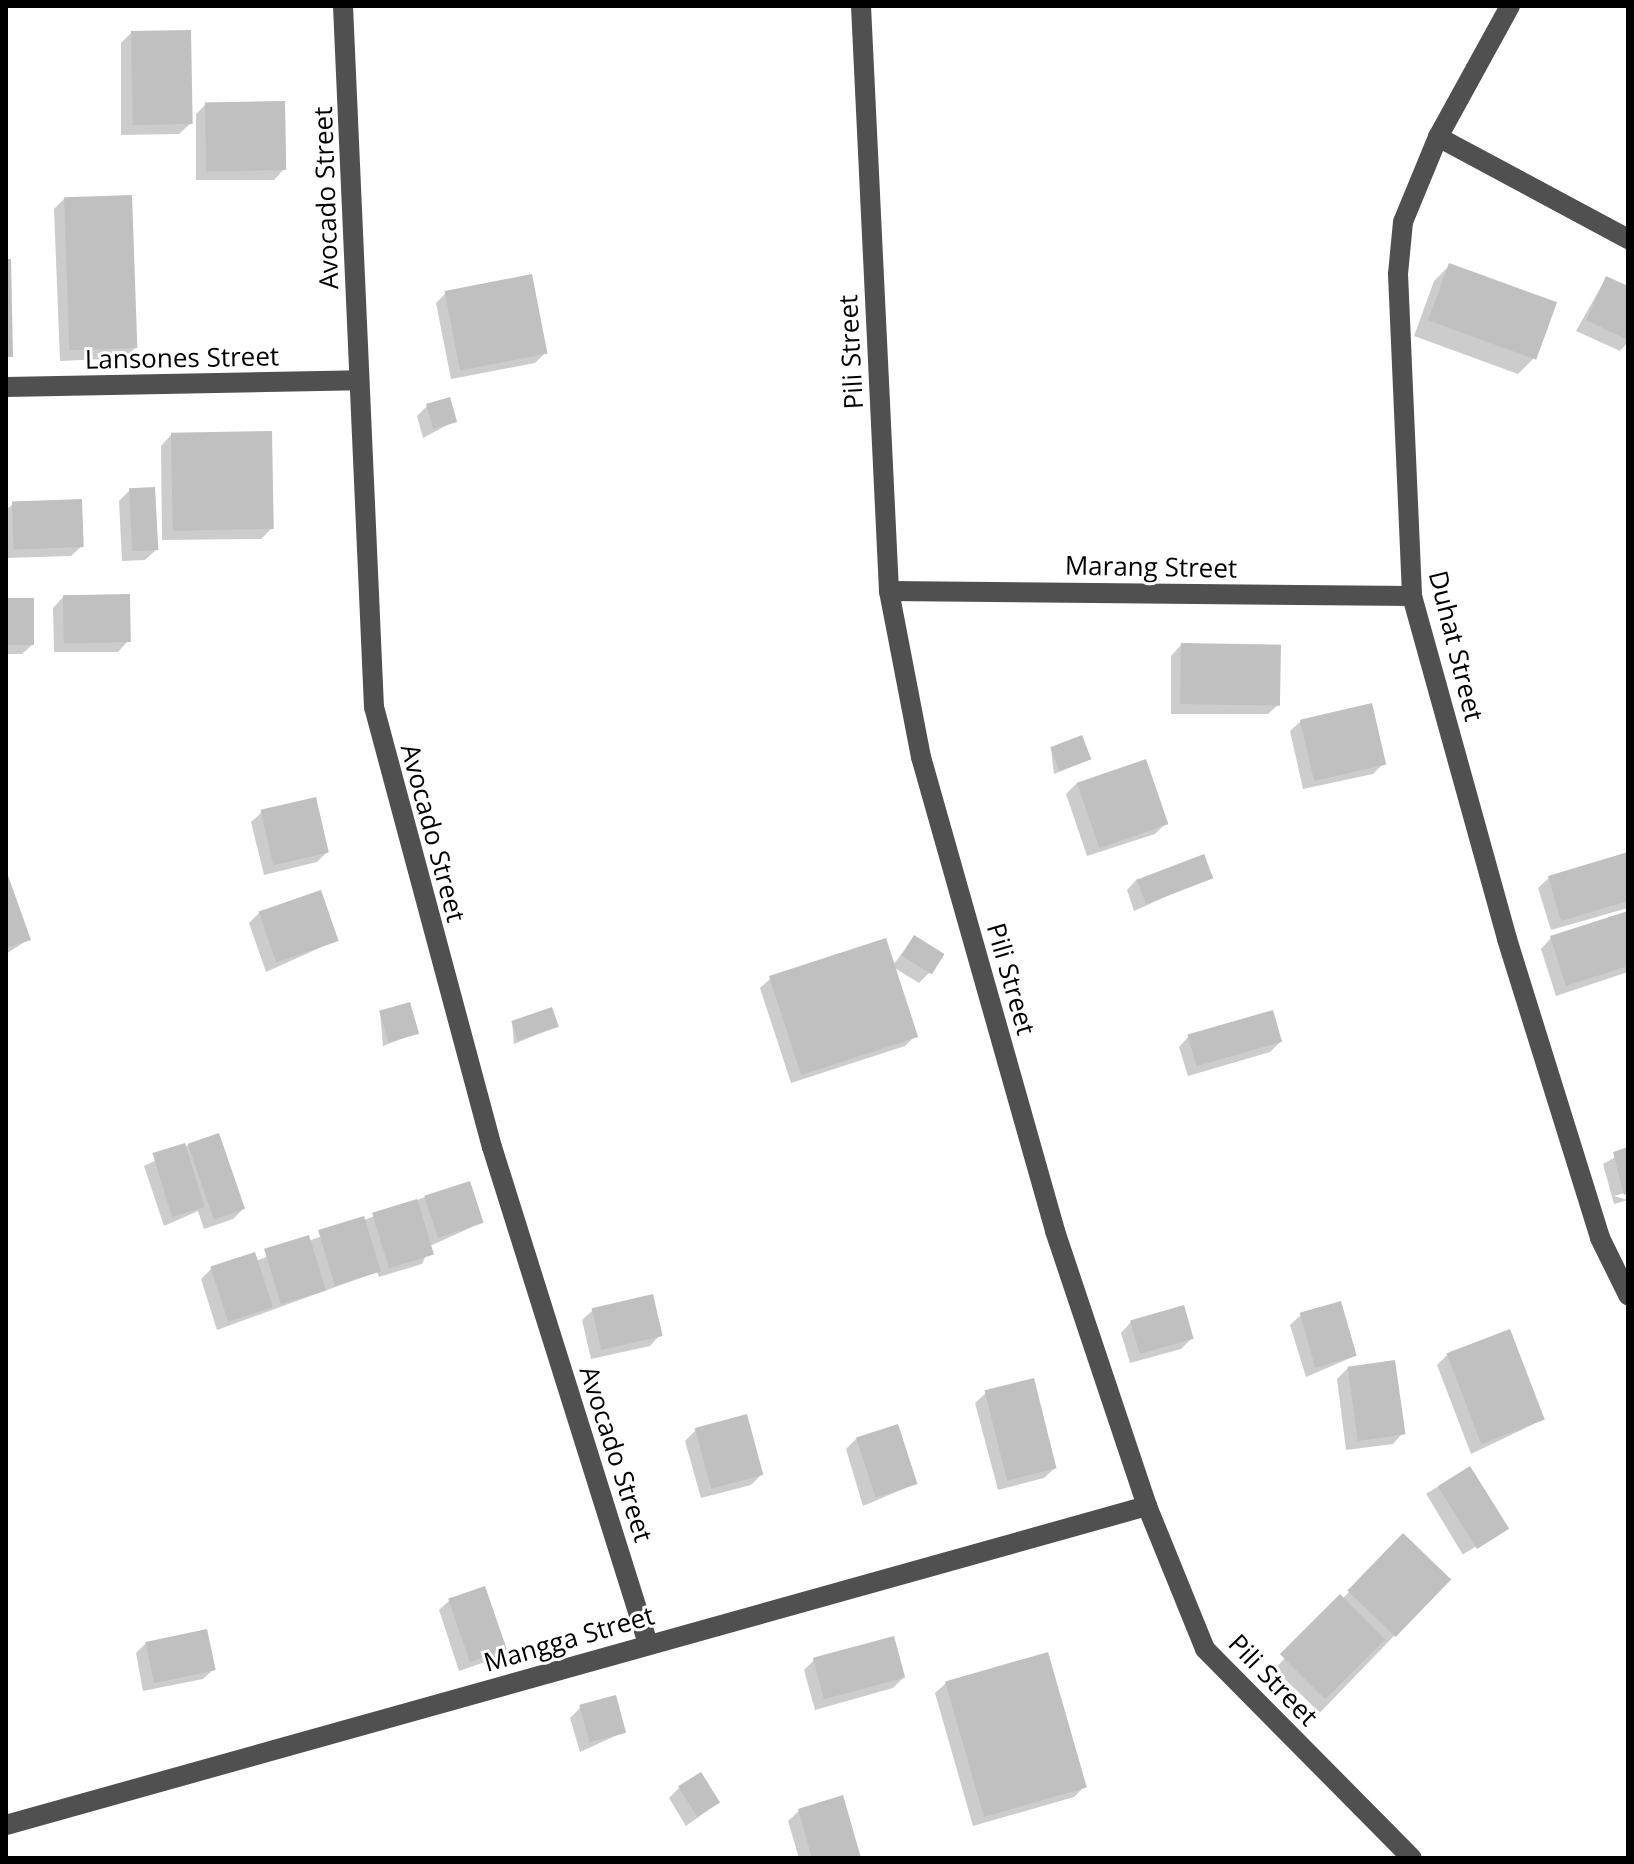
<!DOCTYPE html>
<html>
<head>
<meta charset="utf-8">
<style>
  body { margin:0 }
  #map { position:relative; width:1634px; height:1864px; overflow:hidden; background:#fff; font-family:"Open Sans",sans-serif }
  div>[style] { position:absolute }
  .shadow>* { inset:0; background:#0003; transform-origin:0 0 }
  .building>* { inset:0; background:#c0c0c0; transform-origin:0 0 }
  .minor>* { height:20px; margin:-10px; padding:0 10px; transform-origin:10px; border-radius:10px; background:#505050 }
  span { translate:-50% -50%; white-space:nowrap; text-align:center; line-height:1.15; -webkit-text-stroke:6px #fff; paint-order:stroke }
  .street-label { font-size:26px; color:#000 }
  .frame { position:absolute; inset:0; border:8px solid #000; pointer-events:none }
</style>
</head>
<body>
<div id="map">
  <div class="shadow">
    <div style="clip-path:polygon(131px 33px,190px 124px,179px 134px,121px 135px,121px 43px)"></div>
    <div style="clip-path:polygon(206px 104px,284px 169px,274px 180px,196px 180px,196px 114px)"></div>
    <div style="clip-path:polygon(65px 198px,135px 348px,125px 358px,60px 361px,54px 209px)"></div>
    <div style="clip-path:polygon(1450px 265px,1534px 358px,1518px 374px,1414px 336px,1434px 281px)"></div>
    <div style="clip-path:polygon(1606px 278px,1628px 288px,1628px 342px,1620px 351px,1576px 331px)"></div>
    <div style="clip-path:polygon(446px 293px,546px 352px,535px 363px,451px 379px,436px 303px)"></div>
    <div style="clip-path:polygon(427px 406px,455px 421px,423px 438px,417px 416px)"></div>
    <div style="clip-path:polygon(171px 435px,272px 528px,261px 539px,162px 540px,161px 446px)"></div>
    <div style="clip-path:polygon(130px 490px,156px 550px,145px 560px,122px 561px,119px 501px)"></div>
    <div style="clip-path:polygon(13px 504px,82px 546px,71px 556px,6px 558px,6px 510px)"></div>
    <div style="clip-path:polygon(63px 597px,128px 641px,118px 652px,54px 652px,53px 608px)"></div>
    <div style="clip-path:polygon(6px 600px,33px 644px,22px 654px,6px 654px)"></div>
    <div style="clip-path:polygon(1181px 645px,1279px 704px,1268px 714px,1171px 714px,1171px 656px)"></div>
    <div style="clip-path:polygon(1301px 721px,1383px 764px,1373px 774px,1303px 789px,1290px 731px)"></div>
    <div style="clip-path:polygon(1051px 749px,1089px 759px,1054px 774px)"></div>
    <div style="clip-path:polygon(1145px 761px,1165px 824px,1155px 834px,1087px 856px,1066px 794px,1077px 783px)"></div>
    <div style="clip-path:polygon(262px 812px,327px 852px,317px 862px,264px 875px,251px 822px)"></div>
    <div style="clip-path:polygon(1628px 854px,1628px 908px,1551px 930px,1538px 888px,1549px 878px)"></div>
    <div style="clip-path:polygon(6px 875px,29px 939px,6px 954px)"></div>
    <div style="clip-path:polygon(1210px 877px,1134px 911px,1127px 890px,1137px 879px)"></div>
    <div style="clip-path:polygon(259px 913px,337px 940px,266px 972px,249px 923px)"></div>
    <div style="clip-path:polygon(1628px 913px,1628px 972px,1556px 996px,1541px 949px,1551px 938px)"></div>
    <div style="clip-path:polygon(914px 938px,929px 973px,919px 983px,893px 967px,915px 1036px,905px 1046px,791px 1083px,760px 988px,771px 978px,893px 965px)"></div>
    <div style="clip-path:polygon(380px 1012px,417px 1033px,383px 1046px)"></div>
    <div style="clip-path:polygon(512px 1022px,557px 1026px,514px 1044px)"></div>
    <div style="clip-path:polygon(1189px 1036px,1280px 1042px,1270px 1052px,1188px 1076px,1179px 1047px)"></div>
    <div style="clip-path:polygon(189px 1145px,243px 1209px,233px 1219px,204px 1229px,198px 1211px,164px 1226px,144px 1166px)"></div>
    <div style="clip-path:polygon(1628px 1150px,1628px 1192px,1614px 1196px,1628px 1200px,1614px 1204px,1603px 1164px)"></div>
    <div style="clip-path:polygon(425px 1197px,481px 1223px,430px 1246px,422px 1264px,379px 1277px,377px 1272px,217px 1330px,201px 1279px,211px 1269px,256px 1261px)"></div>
    <div style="clip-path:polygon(593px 1310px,660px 1335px,650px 1346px,591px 1359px,582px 1320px)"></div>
    <div style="clip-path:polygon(1301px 1315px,1355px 1356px,1306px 1377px,1290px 1325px)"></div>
    <div style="clip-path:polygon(1131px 1322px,1192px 1338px,1181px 1349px,1130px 1363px,1121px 1333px)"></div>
    <div style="clip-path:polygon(1447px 1355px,1542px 1420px,1471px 1454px,1437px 1365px)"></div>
    <div style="clip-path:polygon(1348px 1368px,1403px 1433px,1393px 1444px,1346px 1450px,1337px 1379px)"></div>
    <div style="clip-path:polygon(986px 1393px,1055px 1468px,1044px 1478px,998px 1490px,975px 1403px)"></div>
    <div style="clip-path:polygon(696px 1430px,761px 1475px,751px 1485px,701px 1498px,685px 1441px)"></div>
    <div style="clip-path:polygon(857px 1438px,915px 1484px,863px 1506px,846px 1449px)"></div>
    <div style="left:1469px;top:1468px;width:71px;height:50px;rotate:59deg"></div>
    <div style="left:1403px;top:1536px;width:63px;height:185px;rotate:44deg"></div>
    <div style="clip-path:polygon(450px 1600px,505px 1649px,494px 1659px,459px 1671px,439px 1610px)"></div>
    <div style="clip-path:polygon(146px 1643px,214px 1669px,203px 1679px,143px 1691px,136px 1653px)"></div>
    <div style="clip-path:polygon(814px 1660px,903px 1678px,893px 1688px,815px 1710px,804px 1670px)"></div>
    <div style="clip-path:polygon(946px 1683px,1084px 1787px,1074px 1797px,973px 1826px,935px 1693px)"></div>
    <div style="clip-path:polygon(581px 1707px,624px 1732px,580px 1752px,570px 1718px)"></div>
    <div style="clip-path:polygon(679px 1788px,718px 1803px,686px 1826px,669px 1798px)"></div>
    <div style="clip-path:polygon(799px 1811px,859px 1858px,799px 1858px,788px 1821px)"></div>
  </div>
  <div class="building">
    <div style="left:191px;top:30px;width:94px;height:60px;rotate:89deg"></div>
    <div style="left:285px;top:101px;width:69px;height:80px;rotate:89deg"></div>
    <div style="left:132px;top:195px;width:153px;height:68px;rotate:88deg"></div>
    <div style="clip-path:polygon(6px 259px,11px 259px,13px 357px,6px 357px)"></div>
    <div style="left:1449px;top:263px;width:115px;height:61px;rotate:20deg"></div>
    <div style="left:532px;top:274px;width:81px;height:89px;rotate:79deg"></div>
    <div style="clip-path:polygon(1606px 276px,1628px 286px,1628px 340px,1586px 320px)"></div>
    <div style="left:450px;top:397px;width:26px;height:25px;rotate:74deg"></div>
    <div style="left:272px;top:431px;width:98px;height:101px;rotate:89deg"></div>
    <div style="left:155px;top:487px;width:63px;height:26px;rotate:87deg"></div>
    <div style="left:82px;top:499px;width:48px;height:70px;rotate:88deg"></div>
    <div style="left:130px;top:594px;width:48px;height:67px;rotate:89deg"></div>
    <div style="left:6px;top:598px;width:28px;height:47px"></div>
    <div style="left:1181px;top:643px;width:100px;height:61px;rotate:1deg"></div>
    <div style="left:1372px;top:703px;width:63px;height:74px;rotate:77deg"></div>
    <div style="left:1082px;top:735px;width:26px;height:34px;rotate:69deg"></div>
    <div style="left:1146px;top:759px;width:69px;height:73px;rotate:71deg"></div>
    <div style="left:316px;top:797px;width:57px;height:57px;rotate:77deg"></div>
    <div style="clip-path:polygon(1628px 852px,1628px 901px,1561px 921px,1548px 876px)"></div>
    <div style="left:1204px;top:854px;width:26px;height:72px;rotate:69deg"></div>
    <div style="clip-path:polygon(6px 870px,31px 940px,6px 948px)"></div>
    <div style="left:321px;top:890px;width:54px;height:66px;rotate:71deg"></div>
    <div style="clip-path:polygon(1628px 911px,1628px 966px,1566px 986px,1550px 936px)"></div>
    <div style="left:914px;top:935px;width:36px;height:24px;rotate:32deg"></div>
    <div style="left:886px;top:938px;width:104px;height:123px;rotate:72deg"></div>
    <div style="left:410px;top:1002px;width:33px;height:32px;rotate:74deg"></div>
    <div style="left:552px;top:1007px;width:21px;height:43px;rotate:71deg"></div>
    <div style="left:1273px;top:1010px;width:33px;height:89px;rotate:74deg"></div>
    <div style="left:219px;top:1133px;width:80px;height:33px;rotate:71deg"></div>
    <div style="left:185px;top:1143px;width:67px;height:34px;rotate:73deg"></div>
    <div style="clip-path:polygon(1628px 1147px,1628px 1194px,1624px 1195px,1613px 1152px)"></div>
    <div style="left:470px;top:1181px;width:44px;height:48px;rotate:72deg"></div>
    <div style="left:417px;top:1199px;width:58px;height:47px;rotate:73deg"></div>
    <div style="left:364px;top:1216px;width:58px;height:48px;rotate:73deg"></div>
    <div style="left:309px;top:1235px;width:58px;height:47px;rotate:73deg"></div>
    <div style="left:255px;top:1252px;width:58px;height:47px;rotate:72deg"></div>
    <div style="left:653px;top:1294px;width:43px;height:63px;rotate:77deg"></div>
    <div style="left:1341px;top:1301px;width:57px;height:43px;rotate:74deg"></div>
    <div style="left:1184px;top:1305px;width:35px;height:56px;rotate:74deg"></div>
    <div style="left:1510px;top:1329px;width:97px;height:68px;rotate:69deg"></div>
    <div style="left:1395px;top:1360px;width:75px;height:48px;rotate:82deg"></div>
    <div style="left:1034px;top:1378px;width:93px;height:51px;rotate:76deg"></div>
    <div style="left:747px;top:1414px;width:63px;height:54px;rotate:75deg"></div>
    <div style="left:898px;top:1424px;width:63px;height:44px;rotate:72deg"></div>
    <div style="left:1470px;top:1466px;width:74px;height:38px;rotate:58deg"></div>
    <div style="left:1403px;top:1533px;width:67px;height:80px;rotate:44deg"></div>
    <div style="left:485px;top:1586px;width:67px;height:39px;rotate:71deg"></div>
    <div style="left:1340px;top:1594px;width:64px;height:85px;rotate:45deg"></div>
    <div style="left:207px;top:1629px;width:42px;height:63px;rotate:78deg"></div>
    <div style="left:894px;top:1636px;width:43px;height:84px;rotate:75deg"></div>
    <div style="left:1048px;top:1652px;width:141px;height:107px;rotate:74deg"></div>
    <div style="left:616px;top:1695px;width:39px;height:38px;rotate:75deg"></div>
    <div style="left:701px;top:1772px;width:36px;height:27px;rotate:58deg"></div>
    <div style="clip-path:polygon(843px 1795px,861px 1858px,812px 1858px,798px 1809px)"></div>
  </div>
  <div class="minor">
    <div style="left:343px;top:6px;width:702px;rotate:87.47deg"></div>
    <div style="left:374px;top:707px;width:456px;rotate:75deg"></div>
    <div style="left:492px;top:1147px;width:521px;rotate:72.57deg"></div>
    <div style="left:861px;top:6px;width:586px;rotate:87.26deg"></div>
    <div style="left:889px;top:591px;width:169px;rotate:79.1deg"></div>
    <div style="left:921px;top:757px;width:493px;rotate:74.2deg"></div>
    <div style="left:1055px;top:1231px;width:290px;rotate:71.5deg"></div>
    <div style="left:1147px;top:1506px;width:154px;rotate:67.9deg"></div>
    <div style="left:1205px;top:1649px;width:294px;rotate:45.3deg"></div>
    <div style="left:1510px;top:6px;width:149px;rotate:118.8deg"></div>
    <div style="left:1438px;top:137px;width:92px;rotate:112.4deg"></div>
    <div style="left:1403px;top:222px;width:52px;rotate:95.5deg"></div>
    <div style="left:1398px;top:274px;width:322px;rotate:87.5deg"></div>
    <div style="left:1412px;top:596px;width:356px;rotate:74.5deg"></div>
    <div style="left:1507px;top:939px;width:313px;rotate:72.7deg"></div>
    <div style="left:1600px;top:1238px;width:64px;rotate:63.8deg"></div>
    <div style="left:1438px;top:137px;width:216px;rotate:28.2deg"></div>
    <div style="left:6px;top:387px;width:353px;rotate:-1.1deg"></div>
    <div style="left:889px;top:591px;width:523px;rotate:0.55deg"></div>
    <div style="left:6px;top:1825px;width:1185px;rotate:-15.62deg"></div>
  </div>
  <div class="street-label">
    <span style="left:326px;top:198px;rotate:-92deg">Avocado Street</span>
    <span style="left:851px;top:352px;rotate:-93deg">Pili Street</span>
    <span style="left:182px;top:358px;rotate:-1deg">Lansones Street</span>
    <span style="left:1151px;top:567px;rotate:1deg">Marang Street</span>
    <span style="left:1456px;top:646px;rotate:76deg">Duhat Street</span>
    <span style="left:433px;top:833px;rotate:75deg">Avocado Street</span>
    <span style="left:1011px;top:979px;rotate:74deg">Pili Street</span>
    <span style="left:616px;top:1454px;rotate:72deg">Avocado Street</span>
    <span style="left:569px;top:1639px;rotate:-16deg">Mangga Street</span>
    <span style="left:1273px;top:1680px;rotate:46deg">Pili Street</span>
  </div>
  <div class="frame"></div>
</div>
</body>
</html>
